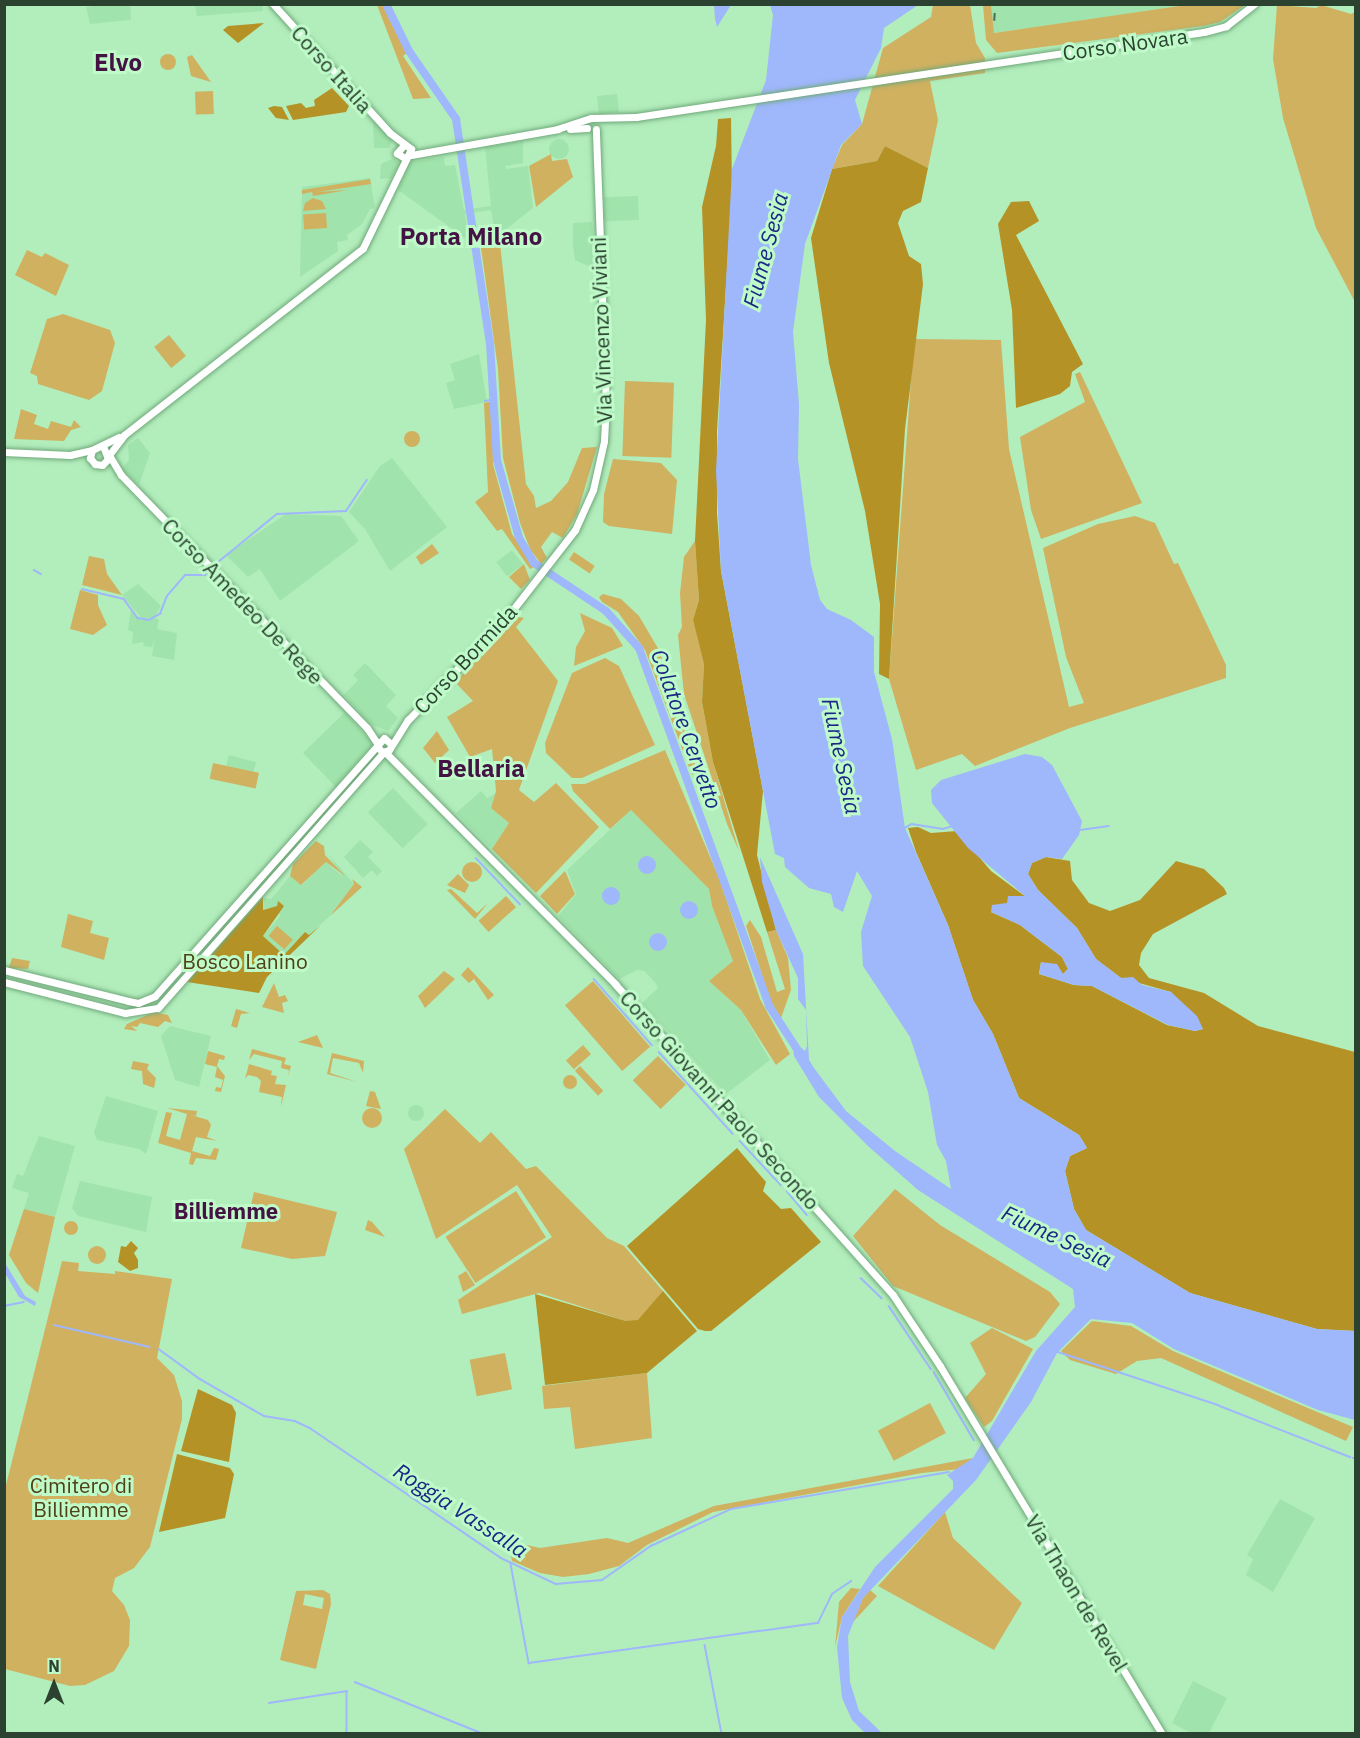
<!DOCTYPE html>
<html>
<head>
<meta charset="utf-8">
<style>
  body { margin:0 }
  #map { position:relative; width:1360px; height:1738px; overflow:hidden; background:#b2edbc; font-family:"IBM Plex Sans",sans-serif }
  div>[style] { position:absolute }
  .built>* { inset:0; background:#a1e3ac; transform-origin:0 0 }
  .round { border-radius:50% }
  .green>* { inset:0; background:#d0b160; transform-origin:0 0 }
  .forest>* { inset:0; background:#b59225 }
  .water>* { inset:0; background:#9fb7fb }
  .stream>* { height:1.5px; margin:-0.75px; padding:0 0.75px; transform-origin:0.75px; border-radius:0.75px; background:#9fb7fb }
  .river>* { height:8px; margin:-4px; padding:0 4px; transform-origin:4px; border-radius:4px; background:#9fb7fb }
  .roads { filter:drop-shadow(0 0 2px #70a87a) drop-shadow(0 0 2px #70a87a) }
  .secondary>* { height:7px; margin:-3.5px; padding:0 3.5px; transform-origin:3.5px; border-radius:3.5px; background:#fff }
  .rail>* { height:1.5px; margin-top:-0.75px; transform-origin:0; background:repeating-linear-gradient(90deg,#4b6c51 0 8px,transparent 0 16px) }
  span { translate:-50% -50%; white-space:nowrap; text-align:center; line-height:1.15; -webkit-text-stroke:6px #bffac9; paint-order:stroke }
  .street-label { font-size:21px; color:#2a422f }
  .park-label { font-size:21px; color:#4f4015 }
  .water-label { font-size:22px; color:#1a2785; font-style:italic }
  .neighbourhood-label { font-size:22px; color:#441343; font-weight:700 }
  .quarter-label { font-size:24px; color:#441343; font-weight:700 }
  .frame { position:absolute; inset:0; border:6px solid #2a422f; pointer-events:none }
  .north { position:absolute; left:24px; top:1654px; width:60px; height:60px; -webkit-text-stroke:4px #bffac9; paint-order:stroke; rotate:0deg; font-size:16px; font-weight:700; line-height:24px; text-align:center; color:#2a422f }
  .north::after { content:''; display:block; margin:auto; width:21px; height:27px; background:#2a422f; clip-path:polygon(50% 0,100% 100%,50% 72%,0 100%) }
</style>
</head>
<body>
<div id="map">
  <div class="built">
    <div style="clip-path:polygon(106px 4px,130px 5px,131px 20px,90px 24px,86px 7px)"></div>
    <div style="clip-path:polygon(195px 5px,195px 4px,263px 5px,263px 11px,197px 16px)"></div>
    <div style="clip-path:polygon(991px 5px,1186px 5px,993px 33px)"></div>
    <div style="left:617px;top:94px;width:18px;height:20px;rotate:84deg"></div>
    <div style="clip-path:polygon(373px 119px,392px 141px,390px 148px,374px 148px)"></div>
    <div class="round" style="left:549px;top:139px;width:20px;height:20px"></div>
    <div style="clip-path:polygon(523px 141px,523px 163px,505px 166px,506px 169px,528px 166px,533px 208px,499px 235px,495px 232px,491px 210px,465px 214px,469px 241px,398px 190px,410px 162px,444px 157px,445px 166px,455px 165px,464px 210px,491px 206px,485px 147px)"></div>
    <div style="clip-path:polygon(394px 158px,399px 164px,392px 178px,380px 179px,381px 164px)"></div>
    <div style="clip-path:polygon(370px 178px,375px 208px,370px 209px,362px 224px,347px 235px,348px 240px,337px 242px,338px 251px,300px 277px,302px 187px)"></div>
    <div style="left:638px;top:196px;width:24px;height:34px;rotate:88deg"></div>
    <div style="clip-path:polygon(592px 222px,593px 232px,595px 269px,575px 260px,573px 244px,573px 223px)"></div>
    <div style="clip-path:polygon(479px 354px,487px 402px,454px 409px,446px 383px,455px 380px,450px 364px)"></div>
    <div style="clip-path:polygon(138px 438px,150px 453px,139px 485px,122px 469px,129px 460px,128px 445px)"></div>
    <div style="clip-path:polygon(392px 458px,447px 527px,390px 571px,365px 529px,349px 512px,380px 466px)"></div>
    <div style="clip-path:polygon(286px 514px,341px 516px,359px 541px,280px 601px,260px 569px,248px 577px,226px 555px)"></div>
    <div style="left:512px;top:550px;width:18px;height:20px;rotate:52deg"></div>
    <div style="clip-path:polygon(138px 584px,161px 606px,154px 618px,142px 619px,122px 595px)"></div>
    <div style="clip-path:polygon(131px 609px,141px 620px,156px 618px,159px 620px,157px 629px,177px 633px,174px 660px,152px 656px,155px 638px,152px 647px,143px 646px,144px 642px,132px 644px,133px 632px,128px 630px)"></div>
    <div style="clip-path:polygon(365px 663px,396px 695px,386px 706px,398px 718px,388px 731px,370px 724px,344px 695px,358px 680px,353px 675px)"></div>
    <div style="clip-path:polygon(345px 712px,373px 744px,336px 787px,303px 753px)"></div>
    <div style="left:229px;top:755px;width:28px;height:11px;rotate:15deg"></div>
    <div style="left:393px;top:788px;width:50px;height:35px;rotate:46deg"></div>
    <div style="clip-path:polygon(481px 791px,487px 798px,495px 794px,491px 808px,509px 823px,492px 849px,456px 813px)"></div>
    <div style="clip-path:polygon(631px 810px,709px 889px,712px 906px,733px 961px,709px 981px,741px 1010px,770px 1060px,726px 1094px,642px 1003px,658px 988px,655px 982px,644px 971px,637px 970px,619px 979px,558px 916px,576px 894px,567px 870px)"></div>
    <div style="clip-path:polygon(360px 840px,373px 852px,368px 857px,382px 871px,377px 876px,372px 870px,363px 878px,344px 857px)"></div>
    <div style="clip-path:polygon(327px 853px,354px 884px,330px 916px,309px 935px,305px 932px,285px 956px,263px 936px,280px 916px,277px 907px,263px 909px,264px 898px,271px 899px,290px 876px,302px 885px,326px 862px,343px 877px)"></div>
    <div style="clip-path:polygon(170px 1026px,211px 1036px,199px 1087px,175px 1080px,161px 1036px)"></div>
    <div style="clip-path:polygon(106px 1096px,158px 1111px,146px 1154px,139px 1149px,97px 1140px,94px 1132px)"></div>
    <div class="round" style="left:408px;top:1105px;width:16px;height:16px"></div>
    <div style="clip-path:polygon(39px 1136px,75px 1146px,55px 1217px,24px 1209px,29px 1193px,12px 1188px,17px 1174px,23px 1176px)"></div>
    <div style="clip-path:polygon(80px 1181px,152px 1197px,146px 1232px,78px 1216px,72px 1208px)"></div>
    <div style="clip-path:polygon(1280px 1499px,1315px 1518px,1273px 1592px,1246px 1575px,1253px 1559px,1247px 1555px)"></div>
    <div style="clip-path:polygon(1193px 1681px,1227px 1698px,1209px 1733px,1191px 1733px,1172px 1723px)"></div>
  </div>
  <div class="green">
    <div style="clip-path:polygon(377px 5px,383px 5px,407px 53px,403px 56px,431px 98px,413px 99px)"></div>
    <div style="clip-path:polygon(933px 5px,970px 5px,976px 43px,985px 58px,985px 73px,930px 81px,938px 120px,928px 168px,885px 146px,877px 161px,832px 169px,842px 145px,862px 124px,883px 48px,931px 17px)"></div>
    <div style="clip-path:polygon(983px 5px,991px 5px,994px 33px,1186px 5px,1245px 5px,1220px 22px,1203px 26px,997px 53px,986px 40px)"></div>
    <div style="clip-path:polygon(1277px 5px,1316px 8px,1321px 5px,1351px 14px,1355px 12px,1355px 302px,1316px 228px,1283px 118px,1273px 59px)"></div>
    <div class="round" style="left:160px;top:54px;width:16px;height:16px"></div>
    <div style="clip-path:polygon(192px 55px,211px 82px,191px 76px,187px 57px)"></div>
    <div style="left:213px;top:91px;width:23px;height:18px;rotate:88deg"></div>
    <div style="clip-path:polygon(551px 154px,552px 161px,567px 159px,573px 177px,536px 207px,529px 166px)"></div>
    <div style="clip-path:polygon(370px 179px,371px 184px,317px 192px,348px 190px,313px 196px,312px 192px,302px 194px,302px 190px)"></div>
    <div style="clip-path:polygon(313px 198px,322px 201px,326px 209px,303px 211px,305px 203px)"></div>
    <div style="left:326px;top:213px;width:15px;height:23px;rotate:86deg"></div>
    <div style="clip-path:polygon(500px 243px,526px 484px,534px 496px,536px 508px,551px 501px,568px 482px,582px 448px,597px 447px,577px 514px,563px 538px,552px 532px,541px 547px,547px 558px,541px 564px,530px 549px,520px 523px,503px 458px,498px 369px,481px 248px)"></div>
    <div style="clip-path:polygon(27px 250px,42px 257px,45px 253px,69px 265px,56px 296px,15px 275px)"></div>
    <div style="clip-path:polygon(63px 314px,110px 330px,115px 343px,102px 391px,89px 400px,38px 384px,37px 376px,30px 373px,47px 319px)"></div>
    <div style="left:169px;top:335px;width:27px;height:19px;rotate:51deg"></div>
    <div style="clip-path:polygon(914px 339px,1001px 340px,1009px 449px,1069px 707px,1084px 703px,1066px 657px,1043px 548px,1098px 524px,1135px 516px,1155px 523px,1174px 564px,1178px 563px,1226px 665px,1226px 678px,1070px 728px,975px 766px,962px 754px,916px 770px,889px 679px)"></div>
    <div style="clip-path:polygon(1080px 372px,1142px 503px,1041px 539px,1031px 510px,1020px 437px,1085px 402px,1075px 374px)"></div>
    <div style="left:625px;top:381px;width:49px;height:75px;rotate:2deg"></div>
    <div style="clip-path:polygon(494px 401px,493px 464px,512px 534px,534px 567px,530px 569px,502px 529px,497px 531px,475px 502px,488px 492px,484px 403px)"></div>
    <div style="clip-path:polygon(21px 409px,37px 415px,34px 424px,48px 429px,51px 421px,71px 427px,74px 420px,81px 427px,71px 430px,64px 441px,14px 439px)"></div>
    <div class="round" style="left:404px;top:431px;width:16px;height:16px"></div>
    <div style="clip-path:polygon(613px 459px,661px 463px,677px 480px,672px 534px,609px 526px,603px 522px,604px 494px)"></div>
    <div style="clip-path:polygon(695px 541px,699px 600px,693px 620px,704px 663px,702px 702px,713px 762px,739px 851px,727px 824px,684px 694px,678px 635px,682px 627px,680px 593px,684px 557px)"></div>
    <div style="clip-path:polygon(432px 544px,439px 553px,421px 565px,416px 557px)"></div>
    <div style="left:574px;top:552px;width:25px;height:9px;rotate:34deg"></div>
    <div style="clip-path:polygon(89px 556px,104px 559px,107px 574px,122px 595px,82px 585px)"></div>
    <div style="clip-path:polygon(524px 564px,530px 580px,521px 589px,509px 577px)"></div>
    <div style="clip-path:polygon(80px 590px,98px 595px,98px 605px,107px 625px,93px 635px,70px 629px)"></div>
    <div style="clip-path:polygon(603px 594px,621px 599px,639px 616px,659px 650px,697px 770px,692px 775px,645px 650px,618px 612px,602px 602px,599px 597px)"></div>
    <div style="clip-path:polygon(580px 613px,612px 628px,623px 646px,574px 666px,576px 647px,585px 631px)"></div>
    <div style="clip-path:polygon(518px 617px,524px 618px,516px 627px,558px 681px,519px 790px,534px 802px,556px 783px,599px 827px,536px 893px,492px 849px,509px 823px,491px 808px,496px 791px,492px 749px,470px 757px,447px 717px,473px 701px,455px 682px)"></div>
    <div style="clip-path:polygon(605px 658px,619px 666px,655px 745px,582px 778px,572px 778px,546px 753px,545px 743px,572px 673px)"></div>
    <div style="clip-path:polygon(437px 731px,449px 750px,435px 763px,423px 748px)"></div>
    <div style="clip-path:polygon(665px 750px,719px 878px,760px 999px,790px 1054px,776px 1065px,741px 1010px,709px 981px,733px 961px,712px 906px,709px 889px,631px 810px,610px 829px,573px 791px,571px 784px,585px 784px)"></div>
    <div style="left:213px;top:763px;width:47px;height:16px;rotate:12deg"></div>
    <div style="clip-path:polygon(316px 841px,324px 846px,325px 855px,345px 876px,326px 862px,301px 885px,290px 876px,293px 864px)"></div>
    <div class="round" style="left:462px;top:862px;width:20px;height:20px"></div>
    <div style="clip-path:polygon(565px 871px,575px 894px,557px 914px,540px 896px)"></div>
    <div style="clip-path:polygon(458px 874px,469px 885px,465px 893px,447px 885px)"></div>
    <div style="clip-path:polygon(352px 879px,362px 887px,330px 916px,354px 884px)"></div>
    <div style="clip-path:polygon(451px 889px,477px 913px,488px 903px,475px 919px,447px 890px)"></div>
    <div style="left:506px;top:896px;width:15px;height:37px;rotate:48deg"></div>
    <div style="clip-path:polygon(68px 914px,93px 921px,90px 933px,109px 938px,104px 960px,61px 947px)"></div>
    <div style="clip-path:polygon(750px 920px,761px 937px,777px 992px,785px 989px,767px 932px,776px 930px,788px 958px,791px 990px,781px 1018px,771px 1002px,746px 926px)"></div>
    <div style="left:277px;top:926px;width:21px;height:13px;rotate:41deg"></div>
    <div style="clip-path:polygon(12px 958px,30px 961px,28px 969px,9px 968px)"></div>
    <div style="clip-path:polygon(468px 967px,494px 995px,488px 1000px,474px 979px,469px 983px,461px 975px)"></div>
    <div style="clip-path:polygon(444px 971px,455px 979px,425px 1008px,418px 996px)"></div>
    <div style="left:593px;top:981px;width:87px;height:37px;rotate:49deg"></div>
    <div style="clip-path:polygon(274px 983px,279px 997px,285px 995px,288px 1001px,282px 1003px,284px 1013px,262px 1007px)"></div>
    <div style="clip-path:polygon(236px 1009px,250px 1013px,241px 1014px,237px 1028px,231px 1026px)"></div>
    <div style="clip-path:polygon(154px 1012px,168px 1015px,172px 1023px,165px 1021px,158px 1027px,140px 1023px,137px 1027px,131px 1026px,137px 1031px,124px 1029px,127px 1024px)"></div>
    <div style="clip-path:polygon(317px 1035px,323px 1048px,298px 1042px)"></div>
    <div style="left:583px;top:1045px;width:12px;height:23px;rotate:48deg"></div>
    <div style="clip-path:polygon(252px 1049px,286px 1058px,284px 1064px,291px 1066px,288px 1076px,289px 1070px,281px 1068px,282px 1061px,254px 1054px,249px 1060px)"></div>
    <div style="clip-path:polygon(208px 1051px,225px 1056px,224px 1060px,219px 1059px,217px 1066px,225px 1076px,221px 1092px,215px 1091px,216px 1087px,221px 1088px,223px 1080px,215px 1077px,217px 1067px,205px 1064px)"></div>
    <div style="clip-path:polygon(332px 1053px,364px 1061px,363px 1073px,359px 1063px,333px 1058px,330px 1073px,357px 1082px,327px 1074px)"></div>
    <div style="left:658px;top:1056px;width:40px;height:35px;rotate:46deg"></div>
    <div style="clip-path:polygon(133px 1061px,149px 1064px,147px 1069px,156px 1078px,154px 1088px,143px 1084px,142px 1071px,131px 1069px)"></div>
    <div style="clip-path:polygon(249px 1064px,272px 1071px,271px 1075px,277px 1076px,275px 1084px,286px 1085px,281px 1107px,282px 1097px,259px 1092px,261px 1081px,257px 1077px,248px 1075px,245px 1079px)"></div>
    <div style="left:580px;top:1066px;width:34px;height:7px;rotate:47deg"></div>
    <div class="round" style="left:563px;top:1075px;width:14px;height:14px"></div>
    <div style="clip-path:polygon(370px 1091px,375px 1092px,381px 1109px,366px 1106px)"></div>
    <div class="round" style="left:362px;top:1108px;width:20px;height:20px"></div>
    <div style="clip-path:polygon(167px 1108px,197px 1111px,196px 1116px,191px 1115px,208px 1120px,211px 1125px,207px 1137px,217px 1141px,196px 1137px,192px 1151px,210px 1156px,214px 1148px,219px 1149px,216px 1160px,196px 1158px,193px 1165px,189px 1164px,191px 1153px,158px 1143px,166px 1112px,172px 1113px,166px 1136px,180px 1140px,187px 1114px)"></div>
    <div style="clip-path:polygon(445px 1109px,480px 1143px,491px 1132px,526px 1169px,536px 1166px,607px 1238px,624px 1246px,663px 1291px,647px 1313px,638px 1321px,626px 1321px,539px 1293px,462px 1314px,458px 1300px,552px 1237px,517px 1185px,436px 1239px,404px 1149px)"></div>
    <div style="clip-path:polygon(895px 1189px,940px 1225px,1050px 1292px,1060px 1304px,1035px 1337px,1026px 1341px,893px 1286px,853px 1236px)"></div>
    <div style="left:516px;top:1191px;width:55px;height:84px;rotate:57deg"></div>
    <div style="clip-path:polygon(254px 1192px,337px 1212px,325px 1256px,292px 1259px,241px 1248px)"></div>
    <div style="clip-path:polygon(24px 1209px,55px 1217px,38px 1293px,26px 1283px,9px 1255px)"></div>
    <div style="clip-path:polygon(368px 1220px,372px 1222px,385px 1237px,365px 1230px)"></div>
    <div class="round" style="left:64px;top:1221px;width:14px;height:14px"></div>
    <div class="round" style="left:88px;top:1246px;width:18px;height:18px"></div>
    <div style="clip-path:polygon(62px 1261px,79px 1263px,78px 1271px,115px 1274px,115px 1271px,172px 1279px,157px 1358px,174px 1375px,182px 1401px,182px 1419px,150px 1547px,134px 1568px,115px 1578px,112px 1591px,124px 1605px,130px 1620px,129px 1646px,114px 1671px,85px 1685px,70px 1686px,5px 1669px,5px 1489px)"></div>
    <div style="clip-path:polygon(466px 1271px,475px 1285px,463px 1292px,458px 1276px)"></div>
    <div style="clip-path:polygon(1092px 1321px,1131px 1326px,1173px 1351px,1353px 1427px,1346px 1441px,1161px 1358px,1137px 1361px,1116px 1374px,1070px 1360px,1061px 1351px)"></div>
    <div style="clip-path:polygon(992px 1328px,1033px 1349px,992px 1421px,984px 1427px,965px 1398px,986px 1374px,970px 1343px)"></div>
    <div style="left:505px;top:1353px;width:37px;height:36px;rotate:79deg"></div>
    <div style="clip-path:polygon(647px 1373px,652px 1438px,575px 1449px,570px 1407px,544px 1409px,542px 1386px)"></div>
    <div style="left:930px;top:1403px;width:34px;height:59px;rotate:62deg"></div>
    <div style="clip-path:polygon(973px 1458px,960px 1469px,922px 1473px,713px 1512px,647px 1545px,619px 1566px,589px 1574px,563px 1577px,540px 1573px,512px 1561px,506px 1535px,518px 1543px,540px 1548px,607px 1538px,628px 1543px,714px 1506px)"></div>
    <div style="clip-path:polygon(945px 1512px,953px 1538px,1022px 1603px,994px 1650px,878px 1586px)"></div>
    <div style="clip-path:polygon(851px 1588px,860px 1589px,842px 1617px,835px 1647px,839px 1602px)"></div>
    <div style="clip-path:polygon(evenodd,323px 1590px,330px 1594px,331px 1604px,316px 1669px,280px 1660px,296px 1591px,323px 1590px,305px 1594px,324px 1598px,322px 1609px,303px 1605px,305px 1594px)"></div>
    <div style="clip-path:polygon(870px 1590px,877px 1596px,853px 1622px,863px 1598px)"></div>
  </div>
  <div class="forest">
    <div style="clip-path:polygon(264px 23px,238px 43px,223px 30px,228px 26px)"></div>
    <div style="clip-path:polygon(332px 88px,349px 106px,346px 112px,293px 120px,286px 106px,301px 103px,306px 108px,315px 106px,314px 100px)"></div>
    <div style="clip-path:polygon(274px 106px,282px 107px,289px 120px,276px 118px,268px 108px)"></div>
    <div style="clip-path:polygon(731px 118px,732px 189px,717px 431px,717px 513px,721px 571px,763px 791px,757px 855px,776px 930px,767px 932px,713px 762px,702px 702px,704px 664px,693px 620px,699px 600px,695px 541px,706px 320px,702px 207px,716px 146px,718px 119px)"></div>
    <div style="clip-path:polygon(885px 146px,928px 168px,921px 202px,903px 211px,898px 223px,909px 256px,921px 264px,923px 284px,905px 429px,889px 679px,879px 674px,880px 604px,865px 511px,829px 363px,811px 238px,832px 169px,877px 161px)"></div>
    <div style="clip-path:polygon(1029px 201px,1039px 221px,1016px 235px,1083px 364px,1072px 372px,1070px 386px,1060px 394px,1016px 408px,1012px 310px,998px 224px,1011px 202px)"></div>
    <div style="clip-path:polygon(918px 827px,931px 833px,957px 831px,991px 871px,1026px 897px,991px 912px,1020px 925px,1062px 957px,1068px 969px,1063px 974px,1041px 962px,1039px 974px,1074px 985px,1092px 986px,1167px 1025px,1195px 1031px,1203px 1029px,1171px 992px,1121px 978px,1096px 959px,1077px 928px,1038px 890px,1028px 874px,1032px 863px,1046px 857px,1070px 861px,1072px 880px,1089px 903px,1110px 911px,1140px 900px,1176px 861px,1204px 869px,1224px 888px,1227px 894px,1153px 934px,1141px 953px,1139px 965px,1149px 978px,1204px 993px,1258px 1026px,1355px 1052px,1355px 1331px,1317px 1329px,1190px 1293px,1086px 1230px,1074px 1209px,1065px 1171px,1070px 1156px,1087px 1148px,1079px 1135px,1019px 1098px,993px 1034px,973px 1000px,948px 925px,916px 852px,908px 828px)"></div>
    <div style="clip-path:polygon(263px 897px,263px 910px,277px 906px,278px 901px,284px 906px,263px 936px,284px 955px,305px 932px,309px 935px,321px 925px,267px 977px,259px 993px,187px 982px)"></div>
    <div style="clip-path:polygon(737px 1148px,766px 1182px,763px 1191px,781px 1209px,791px 1208px,821px 1242px,711px 1331px,705px 1331px,698px 1329px,627px 1246px)"></div>
    <div style="clip-path:polygon(131px 1241px,138px 1248px,134px 1253px,138px 1260px,138px 1268px,130px 1271px,118px 1262px,121px 1246px,126px 1247px)"></div>
    <div style="clip-path:polygon(663px 1291px,697px 1331px,647px 1373px,545px 1385px,535px 1294px,626px 1321px,638px 1320px)"></div>
    <div style="clip-path:polygon(198px 1389px,232px 1405px,236px 1413px,229px 1462px,181px 1451px)"></div>
    <div style="clip-path:polygon(177px 1454px,230px 1468px,234px 1474px,225px 1518px,159px 1532px)"></div>
  </div>
  <div class="water">
    <div style="clip-path:polygon(714px 5px,731px 5px,717px 27px,715px 19px)"></div>
    <div style="clip-path:polygon(770px 5px,918px 5px,884px 28px,881px 48px,855px 100px,862px 124px,841px 145px,805px 244px,793px 332px,799px 404px,798px 459px,811px 565px,820px 600px,827px 609px,851px 620px,874px 637px,874px 672px,892px 739px,905px 828px,948px 925px,973px 1000px,993px 1034px,1019px 1098px,1079px 1135px,1087px 1148px,1070px 1156px,1065px 1171px,1074px 1209px,1086px 1230px,1190px 1293px,1317px 1329px,1355px 1331px,1355px 1420px,1318px 1410px,1174px 1349px,1132px 1323px,1091px 1319px,1057px 1353px,1031px 1402px,976px 1480px,863px 1598px,848px 1636px,850px 1682px,859px 1711px,882px 1733px,865px 1733px,852px 1720px,842px 1698px,837px 1647px,842px 1617px,875px 1567px,953px 1489px,953px 1481px,947px 1475px,973px 1458px,1036px 1351px,1075px 1307px,1073px 1289px,918px 1190px,868px 1146px,819px 1097px,794px 1056px,792px 1040px,805px 1051px,807px 1046px,806px 1010px,798px 999px,798px 978px,776px 930px,762px 882px,760px 857px,803px 954px,809px 1060px,814px 1068px,846px 1111px,895px 1151px,951px 1189px,946px 1161px,937px 1145px,928px 1092px,910px 1037px,863px 966px,861px 932px,872px 896px,857px 871px,843px 912px,834px 907px,831px 894px,809px 888px,785px 867px,784px 858px,775px 854px,721px 571px,716px 471px,732px 169px,766px 80px,773px 15px)"></div>
    <div style="clip-path:polygon(1025px 754px,1042px 757px,1052px 765px,1082px 821px,1079px 835px,1062px 859px,1046px 857px,1032px 863px,1028px 874px,1038px 890px,1077px 928px,1096px 959px,1121px 978px,1133px 977px,1142px 985px,1171px 992px,1197px 1016px,1203px 1029px,1195px 1031px,1168px 1025px,1092px 986px,1074px 985px,1039px 974px,1041px 962px,1057px 964px,1063px 974px,1068px 969px,1062px 957px,1020px 925px,991px 912px,992px 905px,1007px 903px,1008px 896px,1025px 896px,968px 848px,932px 803px,931px 790px,941px 780px)"></div>
    <div class="round" style="left:638px;top:856px;width:18px;height:18px"></div>
    <div class="round" style="left:602px;top:887px;width:18px;height:18px"></div>
    <div class="round" style="left:680px;top:901px;width:18px;height:18px"></div>
    <div class="round" style="left:649px;top:933px;width:18px;height:18px"></div>
    <div style="clip-path:polygon(5px 1263px,25px 1296px,36px 1302px,35px 1306px,19px 1297px,5px 1273px)"></div>
  </div>
  <div class="stream">
    <div style="left:485px;top:401px;width:11px;rotate:-10deg"></div>
    <div style="left:212px;top:567px;width:84px;rotate:-39.2deg"></div>
    <div style="left:277px;top:514px;width:69px;rotate:-2.5deg"></div>
    <div style="left:346px;top:511px;width:37px;rotate:-56deg"></div>
    <div style="left:34px;top:570px;width:8px;rotate:30deg"></div>
    <div style="left:82px;top:589px;width:43px;rotate:13.4deg"></div>
    <div style="left:124px;top:599px;width:24px;rotate:54deg"></div>
    <div style="left:138px;top:618px;width:11px;rotate:10deg"></div>
    <div style="left:149px;top:620px;width:13px;rotate:-29deg"></div>
    <div style="left:160px;top:614px;width:19px;rotate:-69deg"></div>
    <div style="left:167px;top:596px;width:28px;rotate:-49deg"></div>
    <div style="left:185px;top:575px;width:20px"></div>
    <div style="left:205px;top:575px;width:6px;rotate:-45deg"></div>
    <div style="left:905px;top:828px;width:8px;rotate:-30deg"></div>
    <div style="left:912px;top:824px;width:31px;rotate:9deg"></div>
    <div style="left:943px;top:829px;width:10px;rotate:-17deg"></div>
    <div style="left:1080px;top:830px;width:29px;rotate:-8deg"></div>
    <div style="left:476px;top:858px;width:64px;rotate:46.3deg"></div>
    <div style="left:594px;top:979px;width:88px;rotate:48.7deg"></div>
    <div style="left:659px;top:1052px;width:110px;rotate:47.9deg"></div>
    <div style="left:740px;top:1141px;width:60px;rotate:47deg"></div>
    <div style="left:787px;top:1191px;width:31px;rotate:50deg"></div>
    <div style="left:861px;top:1278px;width:29px;rotate:44deg"></div>
    <div style="left:4px;top:1306px;width:20px;rotate:-11deg"></div>
    <div style="left:889px;top:1306px;width:76px;rotate:56.3deg"></div>
    <div style="left:54px;top:1325px;width:98px;rotate:12.9deg"></div>
    <div style="left:159px;top:1349px;width:51px;rotate:36.2deg"></div>
    <div style="left:200px;top:1379px;width:74px;rotate:30deg"></div>
    <div style="left:264px;top:1416px;width:31px;rotate:9deg"></div>
    <div style="left:295px;top:1421px;width:17px;rotate:25deg"></div>
    <div style="left:310px;top:1428px;width:231px;rotate:34.2deg"></div>
    <div style="left:501px;top:1558px;width:61px;rotate:25.3deg"></div>
    <div style="left:556px;top:1584px;width:46px;rotate:-5deg"></div>
    <div style="left:602px;top:1580px;width:60px;rotate:-34.8deg"></div>
    <div style="left:651px;top:1546px;width:88px;rotate:-24.8deg"></div>
    <div style="left:731px;top:1509px;width:221px;rotate:-9.6deg"></div>
    <div style="left:1058px;top:1352px;width:169px;rotate:18.3deg"></div>
    <div style="left:934px;top:1372px;width:79px;rotate:59.5deg"></div>
    <div style="left:1220px;top:1406px;width:140px;rotate:21.4deg"></div>
    <div style="left:1353px;top:1458px;width:3px"></div>
    <div style="left:511px;top:1564px;width:101px;rotate:79.7deg"></div>
    <div style="left:529px;top:1663px;width:292px;rotate:-7.9deg"></div>
    <div style="left:818px;top:1623px;width:32px;rotate:-64deg"></div>
    <div style="left:832px;top:1594px;width:23px;rotate:-34deg"></div>
    <div style="left:705px;top:1645px;width:91px;rotate:79.2deg"></div>
    <div style="left:355px;top:1682px;width:139px;rotate:22deg"></div>
    <div style="left:269px;top:1703px;width:79px;rotate:-8.7deg"></div>
    <div style="left:347px;top:1691px;width:43px;rotate:90deg"></div>
  </div>
  <div class="river">
    <div style="left:386px;top:4px;width:52px;rotate:63.9deg"></div>
    <div style="left:409px;top:51px;width:83px;rotate:55.3deg"></div>
    <div style="left:456px;top:119px;width:227px;rotate:81.4deg"></div>
    <div style="left:490px;top:343px;width:117px;rotate:86.6deg"></div>
    <div style="left:497px;top:460px;width:81px;rotate:74.2deg"></div>
    <div style="left:519px;top:538px;width:29px;rotate:59deg"></div>
    <div style="left:534px;top:563px;width:87px;rotate:33.7deg"></div>
    <div style="left:606px;top:611px;width:50px;rotate:48.3deg"></div>
    <div style="left:639px;top:648px;width:381px;rotate:70deg"></div>
    <div style="left:769px;top:1006px;width:51px;rotate:56.9deg"></div>
  </div>
  <div class="roads">
    <div class="secondary">
      <div style="left:273px;top:4px;width:174px;rotate:47.8deg"></div>
      <div style="left:390px;top:133px;width:26px;rotate:37deg"></div>
      <div style="left:557px;top:129px;width:36px;rotate:-18deg"></div>
      <div style="left:591px;top:118px;width:45px;rotate:-1.3deg"></div>
      <div style="left:636px;top:117px;width:574px;rotate:-8.51deg"></div>
      <div style="left:1204px;top:32px;width:23px;rotate:-15deg"></div>
      <div style="left:1226px;top:26px;width:36px;rotate:-38deg"></div>
      <div style="left:570px;top:129px;width:17px;rotate:-3deg"></div>
      <div style="left:404px;top:145px;width:11px;rotate:131deg"></div>
      <div style="left:397px;top:153px;width:11px;rotate:34deg"></div>
      <div style="left:411px;top:155px;width:150px;rotate:-10deg"></div>
      <div style="left:103px;top:446px;width:14px;rotate:69deg"></div>
      <div style="left:108px;top:459px;width:8px;rotate:135deg"></div>
      <div style="left:102px;top:465px;width:7px;rotate:-172deg"></div>
      <div style="left:95px;top:464px;width:8px;rotate:-130deg"></div>
      <div style="left:90px;top:458px;width:8px;rotate:-76deg"></div>
      <div style="left:92px;top:450px;width:30px;rotate:-26deg"></div>
      <div style="left:4px;top:452px;width:66px;rotate:2.6deg"></div>
      <div style="left:70px;top:455px;width:23px;rotate:-13deg"></div>
      <div style="left:377px;top:743px;width:18px;rotate:-124deg"></div>
      <div style="left:367px;top:728px;width:353px;rotate:-134.2deg"></div>
      <div style="left:121px;top:475px;width:23px;rotate:-121deg"></div>
      <div style="left:109px;top:455px;width:25px;rotate:-53deg"></div>
      <div style="left:124px;top:435px;width:303px;rotate:-38deg"></div>
      <div style="left:363px;top:248px;width:110px;rotate:-64.1deg"></div>
      <div style="left:391px;top:744px;width:9px;rotate:-139deg"></div>
      <div style="left:384px;top:738px;width:11px;rotate:131deg"></div>
      <div style="left:377px;top:746px;width:8px;rotate:50deg"></div>
      <div style="left:382px;top:752px;width:7px;rotate:-16deg"></div>
      <div style="left:389px;top:750px;width:36px;rotate:-58deg"></div>
      <div style="left:408px;top:720px;width:144px;rotate:-46.1deg"></div>
      <div style="left:508px;top:616px;width:109px;rotate:-52.1deg"></div>
      <div style="left:575px;top:530px;width:44px;rotate:-65.8deg"></div>
      <div style="left:593px;top:490px;width:50px;rotate:-77.3deg"></div>
      <div style="left:604px;top:441px;width:35px;rotate:-87deg"></div>
      <div style="left:606px;top:406px;width:277px;rotate:-92.1deg"></div>
      <div style="left:385px;top:752px;width:327px;rotate:45.2deg"></div>
      <div style="left:615px;top:984px;width:417px;rotate:48.2deg"></div>
      <div style="left:893px;top:1295px;width:85px;rotate:56.5deg"></div>
      <div style="left:940px;top:1366px;width:430px;rotate:58.9deg"></div>
      <div style="left:4px;top:970px;width:128px;rotate:14deg"></div>
      <div style="left:128px;top:1001px;width:10px;rotate:11deg"></div>
      <div style="left:138px;top:1003px;width:18px;rotate:-22deg"></div>
      <div style="left:155px;top:996px;width:334px;rotate:-48.4deg"></div>
      <div style="left:4px;top:982px;width:125px;rotate:14.4deg"></div>
      <div style="left:125px;top:1013px;width:33px;rotate:-9deg"></div>
      <div style="left:158px;top:1008px;width:341px;rotate:-48.6deg"></div>
    </div>
  </div>
  <div class="rail">
    <div style="left:994px;top:21px;width:17px;rotate:-87deg"></div>
  </div>
  <div class="street-label">
    <span style="left:1125px;top:44px;rotate:-8deg">Corso Novara</span>
    <span style="left:332px;top:69px;rotate:48deg">Corso Italia</span>
    <span style="left:601px;top:330px;rotate:-92deg">Via Vincenzo Viviani</span>
    <span style="left:243px;top:601px;rotate:46deg">Corso Amedeo De Rege</span>
    <span style="left:465px;top:659px;rotate:-47deg">Corso Bormida</span>
    <span style="left:720px;top:1100px;rotate:48deg">Corso Giovanni Paolo Secondo</span>
    <span style="left:1077px;top:1593px;rotate:59deg">Via Thaon de Revel</span>
  </div>
  <div class="park-label">
    <span style="left:245px;top:961px">Bosco Lanino</span>
    <span style="left:81px;top:1497px">Cimitero di<br>Billiemme</span>
  </div>
  <div class="water-label">
    <span style="left:765px;top:250px;rotate:-75deg">Fiume Sesia</span>
    <span style="left:687px;top:729px;rotate:70deg">Colatore Cervetto</span>
    <span style="left:842px;top:756px;rotate:78deg">Fiume Sesia</span>
    <span style="left:1057px;top:1236px;rotate:25deg">Fiume Sesia</span>
    <span style="left:461px;top:1510px;rotate:33deg">Roggia Vassalla</span>
  </div>
  <div class="neighbourhood-label">
    <span style="left:226px;top:1211px">Billiemme</span>
  </div>
  <div class="quarter-label">
    <span style="left:118px;top:63px">Elvo</span>
    <span style="left:471px;top:237px">Porta Milano</span>
    <span style="left:481px;top:769px">Bellaria</span>
  </div>
  <div class="frame"></div>
  <div class="north">N</div>
</div>
</body>
</html>
